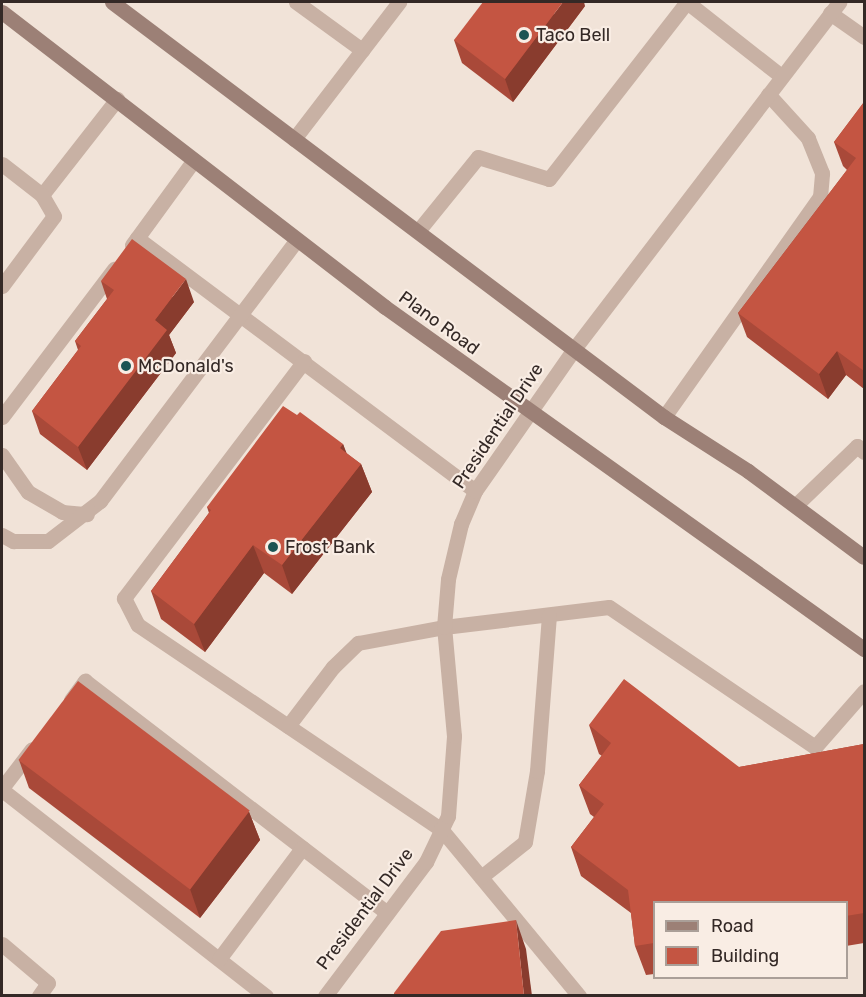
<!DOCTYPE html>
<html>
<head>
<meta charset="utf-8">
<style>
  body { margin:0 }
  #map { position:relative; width:866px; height:997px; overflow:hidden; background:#f1e3d8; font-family:Rubik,sans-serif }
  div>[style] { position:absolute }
  .lane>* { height:15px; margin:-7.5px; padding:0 7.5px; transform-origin:7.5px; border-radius:7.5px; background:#c8b1a4 }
  .street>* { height:15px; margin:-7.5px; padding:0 7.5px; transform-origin:7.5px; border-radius:7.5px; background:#c8b1a4 }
  .secondary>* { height:15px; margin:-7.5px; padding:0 7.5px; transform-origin:7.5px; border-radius:7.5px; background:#9c8076 }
  .wall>* { inset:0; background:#a94939 }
  .shaded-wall>* { inset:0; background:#893c2e }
  .building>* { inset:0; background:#c45542; transform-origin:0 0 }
  .dots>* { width:16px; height:16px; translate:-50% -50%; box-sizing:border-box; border:3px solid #f9ede4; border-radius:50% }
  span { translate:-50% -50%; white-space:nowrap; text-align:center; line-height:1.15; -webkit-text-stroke:4.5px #f9ede4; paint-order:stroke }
  .poi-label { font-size:18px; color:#342926 }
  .left { translate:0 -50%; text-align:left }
  .street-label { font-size:18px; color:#342926 }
  .frame { position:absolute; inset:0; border:3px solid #342926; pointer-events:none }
  .legend { position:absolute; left:653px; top:901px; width:195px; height:78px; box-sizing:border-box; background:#f9ede4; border:2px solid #aa9f98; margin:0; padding:8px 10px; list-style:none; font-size:18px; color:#342926 }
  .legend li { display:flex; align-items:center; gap:12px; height:30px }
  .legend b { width:30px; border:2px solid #aa9f98 }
</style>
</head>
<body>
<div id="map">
  <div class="lane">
    <div style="left:296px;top:2px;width:82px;rotate:36deg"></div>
    <div style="left:830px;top:13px;width:42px;rotate:35.2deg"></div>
    <div style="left:294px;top:139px;width:173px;rotate:-52.5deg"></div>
    <div style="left:2px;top:164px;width:51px;rotate:37.8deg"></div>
    <div style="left:42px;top:195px;width:122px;rotate:-52deg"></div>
    <div style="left:418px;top:231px;width:95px;rotate:-51deg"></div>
    <div style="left:478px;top:157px;width:74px;rotate:17.2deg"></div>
    <div style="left:549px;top:179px;width:224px;rotate:-52.1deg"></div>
    <div style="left:687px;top:2px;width:120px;rotate:38.2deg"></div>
    <div style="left:137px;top:238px;width:422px;rotate:36.8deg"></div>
    <div style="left:132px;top:245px;width:105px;rotate:-53.9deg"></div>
    <div style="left:2px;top:286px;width:87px;rotate:-53.4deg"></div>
    <div style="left:54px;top:216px;width:24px;rotate:-120deg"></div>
    <div style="left:304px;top:361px;width:298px;rotate:127.2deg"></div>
    <div style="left:124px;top:598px;width:30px;rotate:63deg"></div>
    <div style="left:138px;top:625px;width:365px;rotate:34deg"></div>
    <div style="left:441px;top:829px;width:217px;rotate:50.4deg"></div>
    <div style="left:2px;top:417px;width:186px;rotate:-52.9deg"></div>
    <div style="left:664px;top:417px;width:270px;rotate:-54.7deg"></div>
    <div style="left:820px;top:197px;width:24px;rotate:-85deg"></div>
    <div style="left:822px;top:173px;width:38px;rotate:-112deg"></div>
    <div style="left:808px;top:138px;width:59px;rotate:-132.3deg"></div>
    <div style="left:2px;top:455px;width:45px;rotate:54.9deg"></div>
    <div style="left:28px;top:492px;width:39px;rotate:30deg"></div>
    <div style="left:62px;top:512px;width:25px;rotate:5deg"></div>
    <div style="left:796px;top:505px;width:85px;rotate:-44deg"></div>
    <div style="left:857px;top:446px;width:9px;rotate:41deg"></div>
    <div style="left:2px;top:535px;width:13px;rotate:29deg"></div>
    <div style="left:13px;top:541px;width:35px"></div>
    <div style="left:48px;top:541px;width:66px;rotate:-37.6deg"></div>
    <div style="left:100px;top:501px;width:327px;rotate:-53deg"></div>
    <div style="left:71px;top:700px;width:24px;rotate:-54deg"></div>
    <div style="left:85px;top:681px;width:381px;rotate:37.5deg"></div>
    <div style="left:288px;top:726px;width:74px;rotate:-52.7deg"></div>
    <div style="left:333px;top:667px;width:35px;rotate:-44deg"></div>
    <div style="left:358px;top:643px;width:87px;rotate:-10.5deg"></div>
    <div style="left:444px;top:627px;width:166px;rotate:-6.9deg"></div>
    <div style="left:609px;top:607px;width:249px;rotate:34.2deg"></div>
    <div style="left:815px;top:747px;width:74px;rotate:-48.8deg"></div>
    <div style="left:2px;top:788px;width:49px;rotate:-52.4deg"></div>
    <div style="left:2px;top:790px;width:335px;rotate:38deg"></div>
    <div style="left:481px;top:877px;width:56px;rotate:-38.5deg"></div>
    <div style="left:525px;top:842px;width:72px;rotate:-80.4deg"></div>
    <div style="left:537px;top:771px;width:156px;rotate:-85.6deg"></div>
    <div style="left:2px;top:944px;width:60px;rotate:40.3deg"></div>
    <div style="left:48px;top:983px;width:16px;rotate:125deg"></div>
    <div style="left:219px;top:959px;width:139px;rotate:-53.2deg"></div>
  </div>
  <div class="street">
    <div style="left:325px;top:996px;width:168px;rotate:-53deg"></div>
    <div style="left:426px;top:862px;width:51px;rotate:-64.4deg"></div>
    <div style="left:448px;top:816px;width:80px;rotate:-85.7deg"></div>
    <div style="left:454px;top:736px;width:109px;rotate:-95.2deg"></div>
    <div style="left:444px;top:627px;width:48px;rotate:-85.2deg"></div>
    <div style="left:448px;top:579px;width:57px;rotate:-76.7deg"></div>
    <div style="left:461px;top:524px;width:36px;rotate:-67deg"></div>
    <div style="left:475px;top:491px;width:173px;rotate:-55.1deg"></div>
    <div style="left:574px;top:349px;width:437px;rotate:-52.6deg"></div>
  </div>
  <div class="secondary">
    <div style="left:112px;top:2px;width:691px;rotate:36.94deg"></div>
    <div style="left:664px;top:417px;width:100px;rotate:32.7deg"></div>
    <div style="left:748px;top:471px;width:144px;rotate:36.6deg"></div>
    <div style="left:2px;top:12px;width:483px;rotate:37.6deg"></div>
    <div style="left:385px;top:307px;width:589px;rotate:35.53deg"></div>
  </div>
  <div class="wall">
    <div style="clip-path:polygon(585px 6px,513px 102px,462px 63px,454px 40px)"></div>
    <div style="clip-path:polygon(864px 102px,864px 389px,846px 375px,828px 399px,747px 337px,738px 313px,847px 170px,843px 166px,834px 142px)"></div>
    <div style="clip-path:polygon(101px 281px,194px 302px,169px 335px,176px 353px,87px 470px,40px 434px,32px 411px,78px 350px,75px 341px,107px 299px)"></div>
    <div style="clip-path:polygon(343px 444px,346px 453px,361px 464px,372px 492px,292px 594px,264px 573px,205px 652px,161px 619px,151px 591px,209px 513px,207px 507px)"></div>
    <div style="clip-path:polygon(589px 725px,739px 767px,864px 744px,864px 943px,846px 946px,846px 903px,654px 903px,654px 974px,646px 975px,635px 946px,631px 913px,581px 876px,571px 847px,594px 817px,590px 814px,579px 785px,602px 756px,599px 754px)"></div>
    <div style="clip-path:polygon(19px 760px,249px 812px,260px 840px,200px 918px,29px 788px)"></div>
  </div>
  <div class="shaded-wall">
    <div style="clip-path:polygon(563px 2px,584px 2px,585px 6px,513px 102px,505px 79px)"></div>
    <div style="clip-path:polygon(186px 279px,194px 302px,169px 335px,176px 353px,87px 470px,78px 447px,155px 320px)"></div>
    <div style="clip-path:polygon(837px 351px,846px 375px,828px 399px,819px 374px)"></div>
    <div style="clip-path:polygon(343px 444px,354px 472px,340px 448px)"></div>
    <div style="clip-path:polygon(361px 464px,372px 492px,292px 594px,282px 565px)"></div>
    <div style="clip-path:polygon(253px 545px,264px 573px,205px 652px,194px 624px)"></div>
    <div style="clip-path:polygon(249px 812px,260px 840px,200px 918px,190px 889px)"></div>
    <div style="clip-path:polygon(516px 920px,526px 949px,532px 996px,524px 996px)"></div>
  </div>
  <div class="building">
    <div style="clip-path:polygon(483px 2px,563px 2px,505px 79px,454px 40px)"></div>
    <div style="clip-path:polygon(864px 102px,864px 371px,837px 351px,819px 374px,738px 313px,856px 158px,834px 142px)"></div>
    <div style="clip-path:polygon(132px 239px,186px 279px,155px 320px,167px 330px,78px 447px,32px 411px,81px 346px,75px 341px,114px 290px,101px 281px)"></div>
    <div style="clip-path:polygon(283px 406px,297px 415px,300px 412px,343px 444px,340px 448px,361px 464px,282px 565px,253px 545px,194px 624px,151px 591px,211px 510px,207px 507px)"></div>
    <div style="clip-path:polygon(624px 679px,739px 767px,864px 744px,864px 913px,846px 916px,846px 903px,654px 903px,654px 943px,635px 946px,628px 890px,571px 847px,604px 804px,579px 785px,611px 743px,589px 725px)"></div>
    <div style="left:78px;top:681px;width:215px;height:99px;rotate:37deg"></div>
    <div style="clip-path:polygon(516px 920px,524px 996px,394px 996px,394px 993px,441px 931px)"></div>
  </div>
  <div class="dots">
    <div style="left:524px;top:35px;background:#1c5453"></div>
    <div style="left:126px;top:366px;background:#1c5453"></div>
    <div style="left:273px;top:547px;background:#1c5453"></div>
  </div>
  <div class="poi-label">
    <span class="left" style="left:536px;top:35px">Taco Bell</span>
    <span class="left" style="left:138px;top:366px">McDonald's</span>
    <span class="left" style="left:285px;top:547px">Frost Bank</span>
  </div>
  <div class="street-label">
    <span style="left:439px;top:323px;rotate:36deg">Plano Road</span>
    <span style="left:498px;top:426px;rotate:-56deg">Presidential Drive</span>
    <span style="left:365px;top:909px;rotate:-53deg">Presidential Drive</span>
  </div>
  <div class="frame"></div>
  <ul class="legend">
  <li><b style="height:8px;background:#9c8076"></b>Road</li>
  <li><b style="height:16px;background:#c45542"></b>Building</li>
  </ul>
</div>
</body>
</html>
